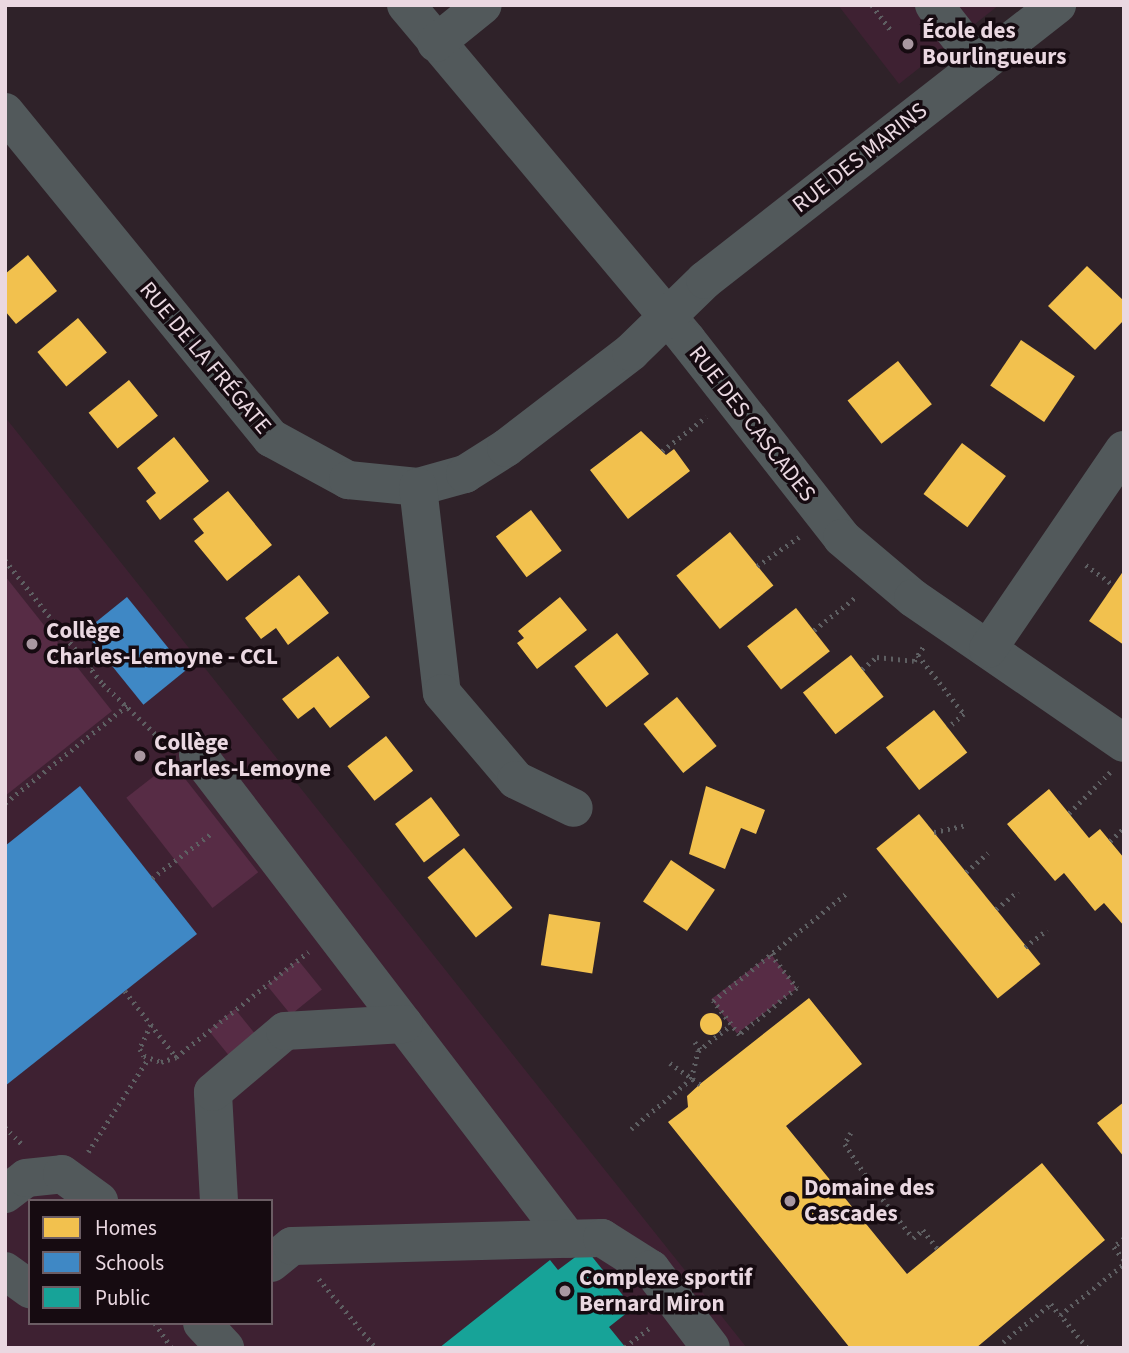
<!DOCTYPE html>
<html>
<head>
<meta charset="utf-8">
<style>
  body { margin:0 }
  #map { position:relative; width:1129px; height:1353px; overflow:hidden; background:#2f2229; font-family:"Source Sans 3",sans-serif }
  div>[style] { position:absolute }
  .built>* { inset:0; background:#3e2132 }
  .green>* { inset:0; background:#572c45; transform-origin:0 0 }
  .homes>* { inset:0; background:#f2c14e; transform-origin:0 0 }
  .round { border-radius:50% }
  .schools>* { inset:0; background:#3f88c5; transform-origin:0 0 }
  .public>* { inset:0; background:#17a398 }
  .path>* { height:4.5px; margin-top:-2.25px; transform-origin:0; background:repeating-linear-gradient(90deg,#5e5f62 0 2px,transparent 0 7px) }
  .minor>* { height:38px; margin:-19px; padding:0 19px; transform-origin:19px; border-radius:19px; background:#52595b }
  .dots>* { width:19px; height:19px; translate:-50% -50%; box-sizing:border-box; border:4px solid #160b11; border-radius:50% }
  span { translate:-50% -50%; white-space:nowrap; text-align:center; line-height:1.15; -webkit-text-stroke:7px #160b11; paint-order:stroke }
  .poi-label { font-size:23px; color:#ead8e1; font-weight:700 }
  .left { translate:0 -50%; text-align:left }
  .street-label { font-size:23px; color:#ead8e1 }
  .frame { position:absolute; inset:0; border:7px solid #ead8e1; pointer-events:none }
  .legend { position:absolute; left:28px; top:1199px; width:245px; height:126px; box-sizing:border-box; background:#160b11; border:2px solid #6b5d64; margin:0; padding:9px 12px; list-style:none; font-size:21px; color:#ead8e1 }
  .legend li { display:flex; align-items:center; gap:14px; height:35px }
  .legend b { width:35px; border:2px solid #6b5d64 }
</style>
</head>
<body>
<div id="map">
  <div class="built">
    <div style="clip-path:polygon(838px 5px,999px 5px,899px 84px)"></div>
    <div style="clip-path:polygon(evenodd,5px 417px,545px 1095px,747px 1348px,5px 1348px,5px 417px,30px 1201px,271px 1201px,271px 1323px,30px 1323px,30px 1201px)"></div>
  </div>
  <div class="green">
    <div style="clip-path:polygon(5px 576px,112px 711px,5px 796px)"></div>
    <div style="left:172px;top:762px;width:140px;height:58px;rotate:52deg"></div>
    <div style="left:771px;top:954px;width:43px;height:75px;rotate:53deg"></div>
    <div style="left:298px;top:960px;width:38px;height:40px;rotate:51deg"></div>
    <div style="left:235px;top:1009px;width:41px;height:34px;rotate:51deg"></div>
  </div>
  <div class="homes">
    <div style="clip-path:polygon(28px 255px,57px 291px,16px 324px,5px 311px,5px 274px)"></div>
    <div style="clip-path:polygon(1087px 266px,1124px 301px,1124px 320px,1095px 350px,1048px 306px)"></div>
    <div style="left:78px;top:318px;width:45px;height:53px;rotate:50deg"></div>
    <div style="left:1021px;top:340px;width:65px;height:55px;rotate:34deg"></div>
    <div style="left:898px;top:361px;width:55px;height:64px;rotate:52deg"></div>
    <div style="left:129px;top:380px;width:46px;height:52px;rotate:51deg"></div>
    <div style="clip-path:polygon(641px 431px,666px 455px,674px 449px,690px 471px,628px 519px,590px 470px)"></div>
    <div style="clip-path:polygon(174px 437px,209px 481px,160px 520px,146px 501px,156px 493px,137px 468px)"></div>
    <div style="left:962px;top:443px;width:55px;height:64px;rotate:37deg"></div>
    <div style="clip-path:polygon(228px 491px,272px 545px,227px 581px,194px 541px,204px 533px,193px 519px)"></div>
    <div style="left:531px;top:510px;width:51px;height:44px;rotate:53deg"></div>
    <div style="left:730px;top:532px;width:69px;height:69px;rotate:51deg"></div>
    <div style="clip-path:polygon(1124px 570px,1124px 645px,1089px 621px)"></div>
    <div style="clip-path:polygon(299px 575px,329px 613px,288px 645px,276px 628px,261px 639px,245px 618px)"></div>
    <div style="clip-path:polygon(560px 597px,587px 630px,537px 669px,517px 643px,524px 638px,518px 631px)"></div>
    <div style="left:796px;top:608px;width:55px;height:62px;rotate:52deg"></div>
    <div style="left:617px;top:633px;width:52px;height:54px;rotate:52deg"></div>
    <div style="left:851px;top:655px;width:53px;height:61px;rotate:52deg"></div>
    <div style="clip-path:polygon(338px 656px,370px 697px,330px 728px,314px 707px,298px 719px,282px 699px)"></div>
    <div style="left:677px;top:697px;width:63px;height:43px;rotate:51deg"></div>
    <div style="left:934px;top:710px;width:54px;height:61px;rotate:52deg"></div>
    <div style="left:386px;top:736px;width:44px;height:49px;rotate:52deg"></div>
    <div style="clip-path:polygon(706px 786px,765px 810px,756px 834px,741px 828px,725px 869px,689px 854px)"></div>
    <div style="clip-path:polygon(1049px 789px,1089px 838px,1100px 829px,1124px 858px,1124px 926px,1104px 903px,1095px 911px,1064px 873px,1055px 881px,1007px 824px)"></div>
    <div style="left:431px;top:797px;width:48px;height:45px;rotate:53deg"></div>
    <div style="left:919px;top:814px;width:193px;height:55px;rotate:51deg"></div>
    <div style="left:464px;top:848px;width:77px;height:47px;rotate:51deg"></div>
    <div style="left:671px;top:860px;width:53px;height:50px;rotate:34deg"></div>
    <div style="left:549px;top:914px;width:52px;height:52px;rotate:9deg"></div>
    <div style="clip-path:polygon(809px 998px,862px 1064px,786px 1126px,907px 1274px,1042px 1163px,1105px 1240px,976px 1348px,850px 1348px,668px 1122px,688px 1107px,687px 1096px,700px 1084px)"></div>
    <div class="round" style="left:700px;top:1013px;width:22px;height:22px"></div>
    <div style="clip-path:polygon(1124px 1102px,1124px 1157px,1097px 1123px)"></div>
  </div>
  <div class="schools">
    <div style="left:127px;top:597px;width:94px;height:55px;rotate:51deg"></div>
    <div style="clip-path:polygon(80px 786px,197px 934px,5px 1086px,5px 846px)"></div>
  </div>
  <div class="public">
    <div style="clip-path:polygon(586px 1249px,633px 1308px,609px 1327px,626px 1348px,439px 1348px,550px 1260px,558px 1270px)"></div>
  </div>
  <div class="path">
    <div style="left:872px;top:5px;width:31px;rotate:53deg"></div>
    <div style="left:662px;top:451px;width:56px;rotate:-37.7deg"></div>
    <div style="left:5px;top:560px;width:158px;rotate:51.7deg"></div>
    <div style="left:103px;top:684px;width:86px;rotate:43.6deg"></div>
    <div style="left:1086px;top:565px;width:34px;rotate:36deg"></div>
    <div style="left:757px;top:566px;width:51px;rotate:-34.6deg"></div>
    <div style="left:814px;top:630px;width:55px;rotate:-38.3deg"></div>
    <div style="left:918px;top:655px;width:75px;rotate:52.1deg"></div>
    <div style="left:964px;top:714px;width:21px;rotate:139deg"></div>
    <div style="left:90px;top:667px;width:18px;rotate:-38deg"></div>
    <div style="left:862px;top:669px;width:19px;rotate:-39deg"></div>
    <div style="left:877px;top:657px;width:37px;rotate:6deg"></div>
    <div style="left:914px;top:661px;width:17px;rotate:-57deg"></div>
    <div style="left:5px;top:803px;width:159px;rotate:-38.6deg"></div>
    <div style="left:1069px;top:813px;width:58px;rotate:-45deg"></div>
    <div style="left:934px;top:832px;width:33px;rotate:-12deg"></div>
    <div style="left:1110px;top:841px;width:19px;rotate:-43deg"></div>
    <div style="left:966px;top:872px;width:29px;rotate:-41deg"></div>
    <div style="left:152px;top:878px;width:76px;rotate:-37deg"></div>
    <div style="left:996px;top:909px;width:28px;rotate:-39deg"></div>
    <div style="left:1025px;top:947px;width:28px;rotate:-38deg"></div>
    <div style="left:771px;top:954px;width:43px;rotate:52.6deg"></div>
    <div style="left:797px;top:988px;width:75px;rotate:141deg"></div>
    <div style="left:739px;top:1035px;width:43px;rotate:-127.4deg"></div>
    <div style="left:713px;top:1001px;width:174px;rotate:-38.9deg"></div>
    <div style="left:125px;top:991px;width:83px;rotate:52.3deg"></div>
    <div style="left:151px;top:1025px;width:26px;rotate:115deg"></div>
    <div style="left:140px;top:1049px;width:8px;rotate:60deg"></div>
    <div style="left:144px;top:1056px;width:18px;rotate:19deg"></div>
    <div style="left:161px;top:1062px;width:16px;rotate:-18deg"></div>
    <div style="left:176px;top:1057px;width:169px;rotate:-38.5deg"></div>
    <div style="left:695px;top:1042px;width:9px;rotate:54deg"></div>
    <div style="left:670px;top:1063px;width:37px;rotate:35deg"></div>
    <div style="left:5px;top:1127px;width:24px;rotate:45deg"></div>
    <div style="left:631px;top:1129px;width:78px;rotate:-39.8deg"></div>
    <div style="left:691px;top:1079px;width:29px;rotate:-76deg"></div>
    <div style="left:698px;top:1051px;width:42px;rotate:-38.2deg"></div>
    <div style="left:851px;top:1133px;width:13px;rotate:119deg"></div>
    <div style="left:845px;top:1144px;width:53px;rotate:56.6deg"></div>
    <div style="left:874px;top:1188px;width:63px;rotate:52deg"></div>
    <div style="left:913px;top:1238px;width:13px;rotate:-39deg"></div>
    <div style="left:923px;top:1230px;width:24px;rotate:52deg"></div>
    <div style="left:88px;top:1152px;width:111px;rotate:-57.2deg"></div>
    <div style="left:1124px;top:1239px;width:13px;rotate:141deg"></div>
    <div style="left:1114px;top:1247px;width:16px;rotate:52deg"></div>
    <div style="left:319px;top:1279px;width:89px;rotate:50.4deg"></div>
    <div style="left:155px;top:1323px;width:30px;rotate:56deg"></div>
    <div style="left:1003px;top:1342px;width:61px;rotate:-38.4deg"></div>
    <div style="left:1051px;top:1304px;width:14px;rotate:51deg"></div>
    <div style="left:625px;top:1347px;width:33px;rotate:-38deg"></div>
    <div style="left:1087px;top:1348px;width:43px;rotate:-129.3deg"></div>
    <div style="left:1060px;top:1315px;width:82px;rotate:-38.6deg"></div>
  </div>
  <div class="minor">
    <div style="left:406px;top:5px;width:437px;rotate:50deg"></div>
    <div style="left:687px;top:340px;width:251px;rotate:51.9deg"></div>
    <div style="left:842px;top:538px;width:93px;rotate:40.2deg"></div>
    <div style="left:913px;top:598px;width:256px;rotate:34.5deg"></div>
    <div style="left:934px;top:5px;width:76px;rotate:51.9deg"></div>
    <div style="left:436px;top:43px;width:60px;rotate:-39deg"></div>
    <div style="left:5px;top:112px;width:421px;rotate:50.8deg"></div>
    <div style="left:271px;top:438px;width:88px;rotate:28.6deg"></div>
    <div style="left:348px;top:480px;width:70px;rotate:5.7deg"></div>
    <div style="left:418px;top:487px;width:49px;rotate:-15.5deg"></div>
    <div style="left:465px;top:474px;width:49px;rotate:-32.4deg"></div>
    <div style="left:506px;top:448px;width:158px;rotate:-37.5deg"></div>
    <div style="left:631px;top:352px;width:103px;rotate:-44.2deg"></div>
    <div style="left:705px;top:280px;width:447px;rotate:-38deg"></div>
    <div style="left:418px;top:487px;width:207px;rotate:83.4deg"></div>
    <div style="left:442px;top:693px;width:114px;rotate:49.6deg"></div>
    <div style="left:516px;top:780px;width:64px;rotate:25.8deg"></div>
    <div style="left:988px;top:649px;width:241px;rotate:-55.7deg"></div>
    <div style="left:198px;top:755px;width:609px;rotate:52.6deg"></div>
    <div style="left:5px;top:1194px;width:26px;rotate:-37deg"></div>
    <div style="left:26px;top:1178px;width:36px;rotate:-6deg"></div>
    <div style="left:62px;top:1174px;width:46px;rotate:36.1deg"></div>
    <div style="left:219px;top:1201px;width:109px;rotate:-93.2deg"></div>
    <div style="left:213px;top:1092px;width:94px;rotate:-40.3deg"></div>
    <div style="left:285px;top:1031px;width:119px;rotate:-3.4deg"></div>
    <div style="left:271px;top:1263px;width:27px;rotate:-39deg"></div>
    <div style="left:292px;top:1246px;width:310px;rotate:-1.5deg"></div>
    <div style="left:602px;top:1238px;width:58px;rotate:32.3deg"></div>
    <div style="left:651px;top:1269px;width:99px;rotate:52.8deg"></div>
    <div style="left:5px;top:1271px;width:31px;rotate:36deg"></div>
    <div style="left:202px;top:1323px;width:34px;rotate:47deg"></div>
  </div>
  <div class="dots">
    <div style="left:908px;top:44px;background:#a998a1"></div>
    <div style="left:32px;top:644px;background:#a998a1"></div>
    <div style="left:140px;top:756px;background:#a998a1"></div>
    <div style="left:790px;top:1201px;background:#a998a1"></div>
    <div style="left:565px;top:1291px;background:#a998a1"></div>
  </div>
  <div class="poi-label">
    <span class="left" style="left:922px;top:44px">École des<br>Bourlingueurs</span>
    <span class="left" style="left:46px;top:644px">Collège<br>Charles-Lemoyne - CCL</span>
    <span class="left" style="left:154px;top:756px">Collège<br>Charles-Lemoyne</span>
    <span class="left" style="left:804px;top:1201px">Domaine des<br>Cascades</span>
    <span class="left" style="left:579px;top:1291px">Complexe sportif<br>Bernard Miron</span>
  </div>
  <div class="street-label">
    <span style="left:860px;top:158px;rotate:-38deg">RUE DES MARINS</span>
    <span style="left:205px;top:358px;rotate:50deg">RUE DE LA FRÉGATE</span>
    <span style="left:752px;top:424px;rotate:52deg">RUE DES CASCADES</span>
  </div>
  <div class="frame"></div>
  <ul class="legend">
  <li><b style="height:19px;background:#f2c14e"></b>Homes</li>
  <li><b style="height:19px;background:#3f88c5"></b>Schools</li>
  <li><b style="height:19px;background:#17a398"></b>Public</li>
  </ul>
</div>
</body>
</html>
